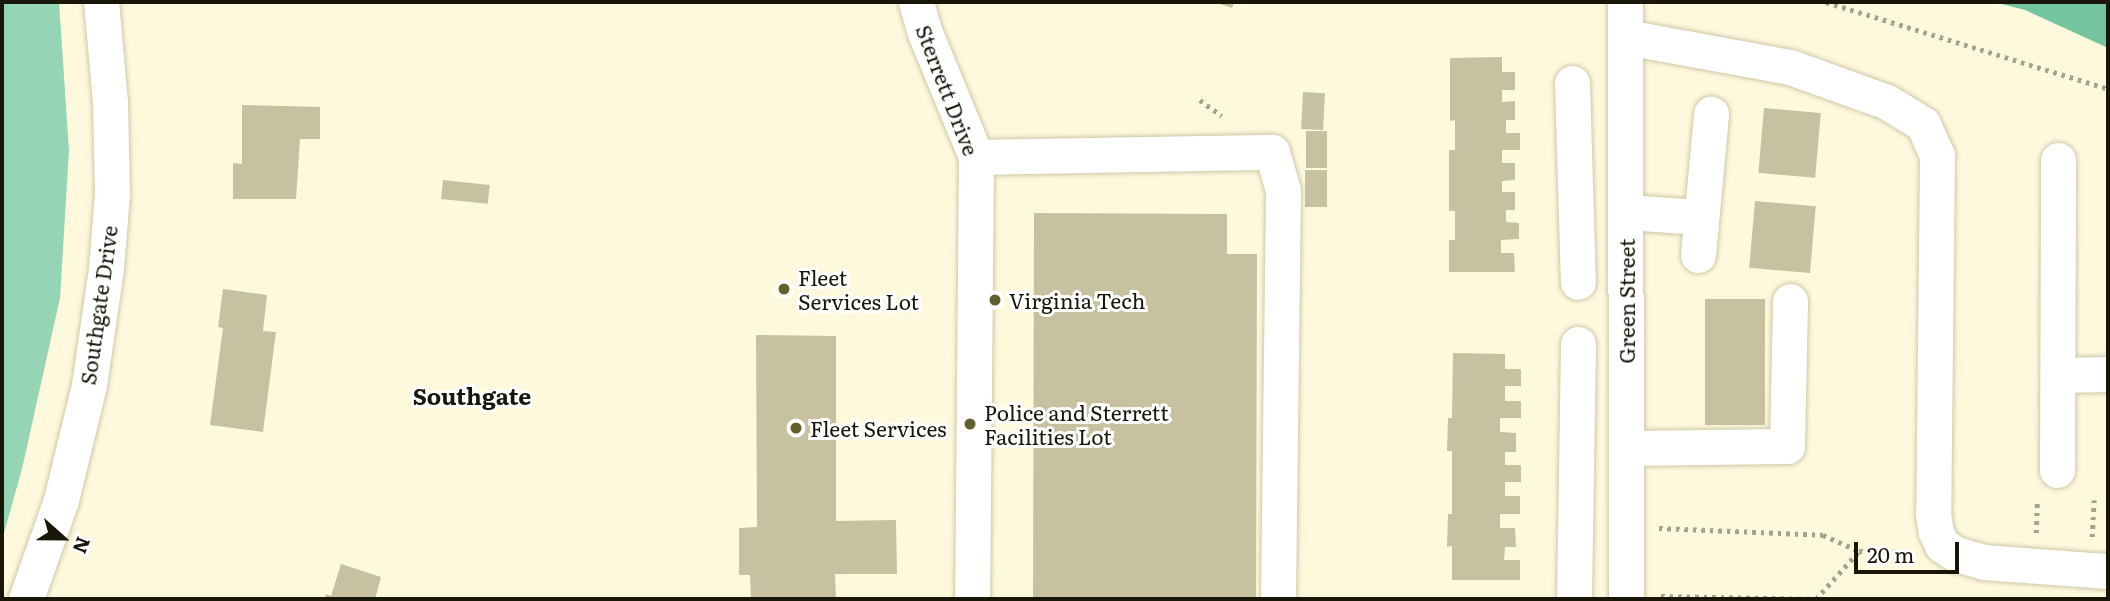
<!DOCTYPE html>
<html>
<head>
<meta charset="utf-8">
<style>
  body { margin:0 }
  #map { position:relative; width:2110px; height:601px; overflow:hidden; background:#fef8dd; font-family:Literata,serif }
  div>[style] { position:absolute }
  .green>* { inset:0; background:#95d5b6 }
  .forest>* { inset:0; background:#74c4a0 }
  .building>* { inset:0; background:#c7c1a0; transform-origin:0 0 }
  .path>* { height:4.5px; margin-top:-2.25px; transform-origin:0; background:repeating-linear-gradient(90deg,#a7a28d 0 3.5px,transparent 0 8.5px) }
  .roads { filter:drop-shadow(0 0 2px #cfc8a8) drop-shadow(0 0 2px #cfc8a8) }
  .minor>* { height:35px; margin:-17.5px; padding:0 17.5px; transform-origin:17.5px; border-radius:17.5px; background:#fff }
  .dots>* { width:19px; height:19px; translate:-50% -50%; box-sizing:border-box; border:4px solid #fff; border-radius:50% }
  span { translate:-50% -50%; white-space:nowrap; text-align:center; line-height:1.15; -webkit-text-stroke:6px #fff; paint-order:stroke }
  .street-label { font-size:21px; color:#181509 }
  .poi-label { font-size:21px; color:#181509 }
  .left { translate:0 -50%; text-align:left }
  .neighbourhood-label { font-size:23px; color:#181509; font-weight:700 }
  .frame { position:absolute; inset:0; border:4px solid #181509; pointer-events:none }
  .north { position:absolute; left:28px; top:503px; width:70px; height:70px; -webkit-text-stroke:5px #fff; paint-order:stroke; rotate:111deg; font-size:19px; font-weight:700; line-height:28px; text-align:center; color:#181509 }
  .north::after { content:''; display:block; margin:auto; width:24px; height:32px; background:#181509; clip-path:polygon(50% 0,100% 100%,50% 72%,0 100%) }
  .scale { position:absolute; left:1854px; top:542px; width:105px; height:32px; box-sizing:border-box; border:4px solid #181509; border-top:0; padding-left:9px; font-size:21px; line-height:24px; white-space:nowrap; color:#181509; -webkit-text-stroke:5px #fff; paint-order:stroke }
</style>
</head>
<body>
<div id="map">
  <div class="green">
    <div style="clip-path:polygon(2px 2px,59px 2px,69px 151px,60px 298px,22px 469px,2px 540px)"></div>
  </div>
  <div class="forest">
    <div style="clip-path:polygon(1994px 2px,2108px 2px,2108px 48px,2025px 10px)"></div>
  </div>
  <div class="building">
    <div style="clip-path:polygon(1214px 2px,1234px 2px,1232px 8px)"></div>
    <div style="clip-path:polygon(1502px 57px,1502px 72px,1515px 72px,1515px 90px,1502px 90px,1502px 102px,1515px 101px,1515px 120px,1506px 120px,1506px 133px,1520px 133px,1520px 150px,1502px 150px,1502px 163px,1515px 163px,1515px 180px,1502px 181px,1502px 192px,1515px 192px,1515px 210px,1506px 210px,1506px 222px,1519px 223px,1519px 239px,1501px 240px,1501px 253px,1514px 253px,1515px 272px,1449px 272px,1449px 240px,1455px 240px,1455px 211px,1449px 211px,1449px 150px,1455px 150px,1455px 120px,1450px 121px,1450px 58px)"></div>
    <div style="left:1303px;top:92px;width:22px;height:37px;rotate:3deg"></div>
    <div style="clip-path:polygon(242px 105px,320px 107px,320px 139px,300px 139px,296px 199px,233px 199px,233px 163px,242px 164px)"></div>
    <div style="left:1764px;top:108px;width:57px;height:65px;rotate:5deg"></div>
    <div style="left:1306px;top:131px;width:21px;height:37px"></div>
    <div style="left:1305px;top:170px;width:22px;height:37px"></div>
    <div style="left:443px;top:180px;width:47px;height:19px;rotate:6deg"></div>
    <div style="left:1755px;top:201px;width:61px;height:67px;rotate:5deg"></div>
    <div style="clip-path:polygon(1034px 213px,1227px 214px,1227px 254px,1257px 254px,1256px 599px,1033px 599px)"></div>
    <div style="clip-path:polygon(223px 289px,267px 295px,263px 331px,276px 332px,263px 432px,210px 425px,223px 328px,218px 327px)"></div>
    <div style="left:1705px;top:299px;width:60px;height:126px"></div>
    <div style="clip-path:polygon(756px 335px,836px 336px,836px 521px,896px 520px,897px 574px,835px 574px,836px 599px,751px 599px,750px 575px,739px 575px,739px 528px,757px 527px)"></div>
    <div style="clip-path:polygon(1453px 353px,1505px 354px,1505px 369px,1521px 369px,1521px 386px,1505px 386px,1505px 401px,1521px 401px,1521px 418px,1500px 418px,1500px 432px,1516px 433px,1516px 452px,1505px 452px,1505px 465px,1521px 465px,1521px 482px,1505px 482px,1505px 496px,1520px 496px,1520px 514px,1500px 514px,1500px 528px,1515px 528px,1516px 547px,1505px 547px,1504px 560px,1520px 560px,1520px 580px,1452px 580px,1452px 546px,1447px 547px,1448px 514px,1452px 514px,1452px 451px,1447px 451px,1448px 418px,1452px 418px)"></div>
    <div style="clip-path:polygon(341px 564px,381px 577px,375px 599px,325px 599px,326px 594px,331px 596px)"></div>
  </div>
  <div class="path">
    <div style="left:1826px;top:2px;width:295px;rotate:17.1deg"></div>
    <div style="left:1200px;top:100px;width:27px;rotate:36deg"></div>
    <div style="left:1659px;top:528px;width:164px;rotate:2.4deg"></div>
    <div style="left:1823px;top:535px;width:39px;rotate:24deg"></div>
    <div style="left:1859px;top:551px;width:50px;rotate:1.1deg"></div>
    <div style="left:2036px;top:533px;width:30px;rotate:-88deg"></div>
    <div style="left:2092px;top:537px;width:37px;rotate:-87deg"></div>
    <div style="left:1661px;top:596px;width:155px;rotate:1.1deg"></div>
    <div style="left:1816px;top:599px;width:64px;rotate:-48.1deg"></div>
  </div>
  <div class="roads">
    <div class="minor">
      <div style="left:916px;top:2px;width:32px;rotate:74deg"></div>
      <div style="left:925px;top:33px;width:134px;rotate:67.6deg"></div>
      <div style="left:976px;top:157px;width:442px;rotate:90.5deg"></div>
      <div style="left:1625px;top:3px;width:596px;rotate:89.9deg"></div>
      <div style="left:1626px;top:37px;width:167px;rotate:10.4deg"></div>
      <div style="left:1790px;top:67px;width:103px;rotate:19.8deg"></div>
      <div style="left:1887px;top:102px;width:42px;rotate:31.4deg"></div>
      <div style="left:1923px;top:124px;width:34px;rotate:66deg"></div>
      <div style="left:1937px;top:155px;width:359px;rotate:90.6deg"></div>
      <div style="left:1933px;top:514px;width:18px;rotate:81deg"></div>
      <div style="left:1936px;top:532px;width:14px;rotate:65deg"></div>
      <div style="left:1942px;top:545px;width:17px;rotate:33deg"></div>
      <div style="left:1956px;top:554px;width:29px;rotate:16deg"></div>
      <div style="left:1984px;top:562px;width:124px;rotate:4.2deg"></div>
      <div style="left:1572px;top:83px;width:199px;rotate:88.3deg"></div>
      <div style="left:976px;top:157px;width:296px;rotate:-1deg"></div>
      <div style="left:1272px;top:152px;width:40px;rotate:74deg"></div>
      <div style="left:1283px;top:190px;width:409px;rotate:90.7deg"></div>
      <div style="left:1626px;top:212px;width:75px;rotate:3.8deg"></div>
      <div style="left:1698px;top:255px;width:142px;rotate:-84.7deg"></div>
      <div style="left:2058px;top:375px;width:50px;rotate:-1.1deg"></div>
      <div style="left:1626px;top:448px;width:161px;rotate:-0.7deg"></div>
      <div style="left:1787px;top:446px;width:145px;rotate:-88.8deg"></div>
      <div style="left:2057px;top:470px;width:310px;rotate:-89.8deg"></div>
      <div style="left:26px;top:599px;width:105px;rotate:-70.5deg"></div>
      <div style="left:61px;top:500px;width:118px;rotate:-76.3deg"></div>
      <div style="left:89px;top:385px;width:118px;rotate:-81.7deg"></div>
      <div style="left:106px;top:268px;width:74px;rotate:-85.4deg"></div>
      <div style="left:112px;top:194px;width:92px;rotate:-91.2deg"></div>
      <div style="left:110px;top:102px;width:100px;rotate:-95.1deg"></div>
      <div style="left:1574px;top:599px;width:255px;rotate:-89.1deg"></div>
    </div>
  </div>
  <div class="dots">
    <div style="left:784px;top:289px;background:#62612e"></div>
    <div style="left:995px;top:300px;background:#62612e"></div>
    <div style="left:970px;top:424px;background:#62612e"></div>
    <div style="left:796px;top:428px;background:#62612e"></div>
  </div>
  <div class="street-label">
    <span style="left:948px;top:90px;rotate:69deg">Sterrett Drive</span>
    <span style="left:1626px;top:301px;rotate:-90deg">Green Street</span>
    <span style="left:98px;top:305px;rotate:-82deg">Southgate Drive</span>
  </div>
  <div class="poi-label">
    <span class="left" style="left:798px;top:289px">Fleet<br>Services Lot</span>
    <span class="left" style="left:1009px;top:300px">Virginia Tech</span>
    <span class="left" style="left:984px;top:424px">Police and Sterrett<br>Facilities Lot</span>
    <span class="left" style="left:810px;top:428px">Fleet Services</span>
  </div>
  <div class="neighbourhood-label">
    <span style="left:472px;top:395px">Southgate</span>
  </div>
  <div class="frame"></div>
  <div class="north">N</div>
  <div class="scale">20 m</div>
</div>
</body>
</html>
